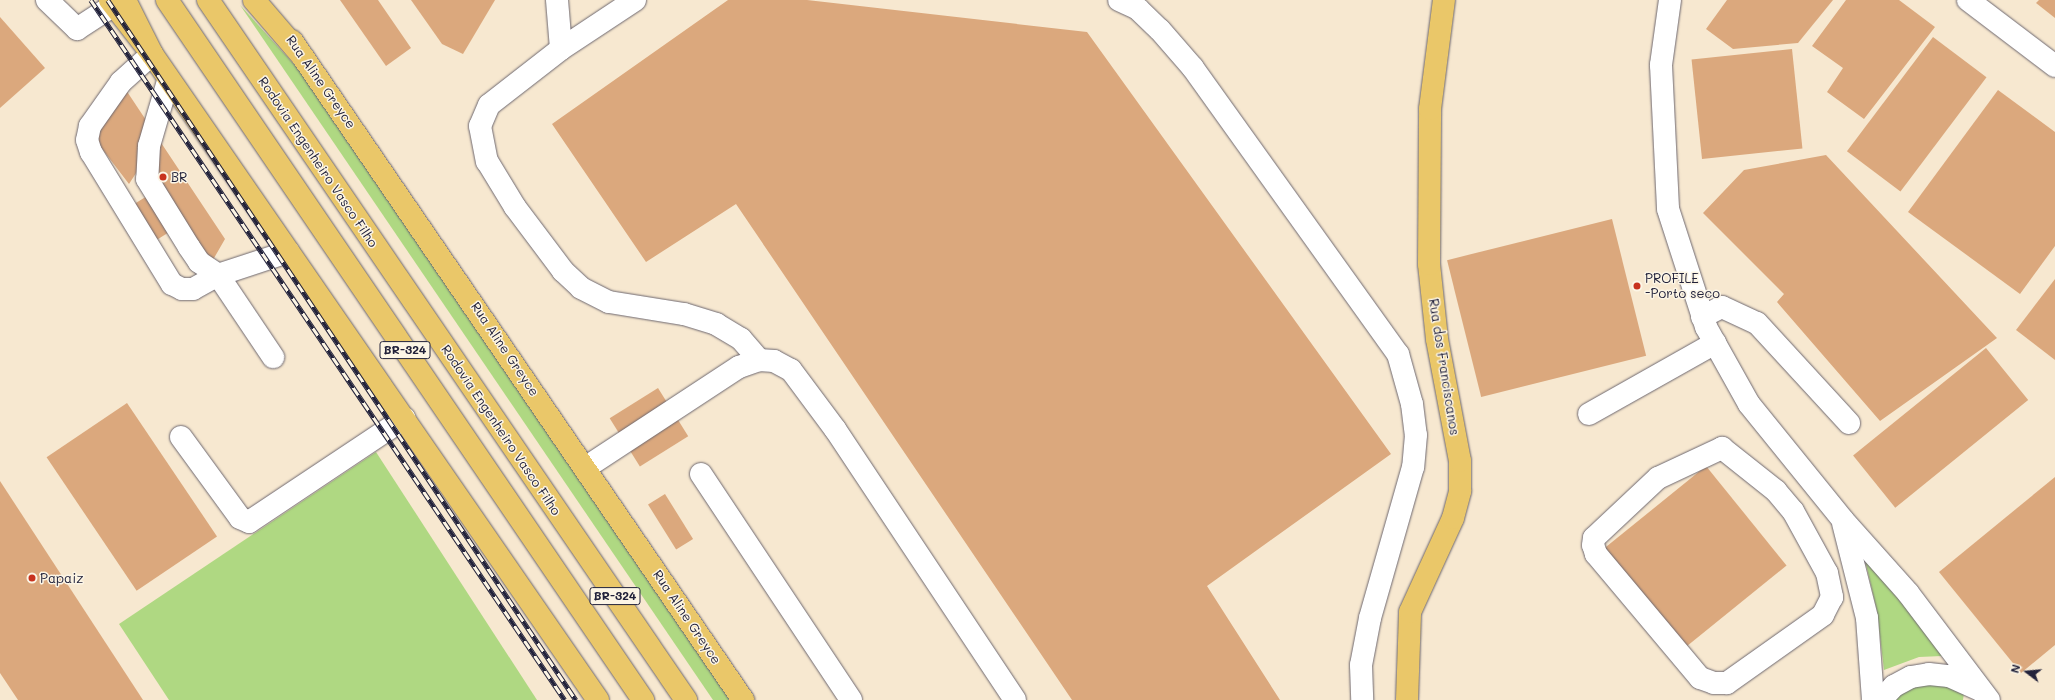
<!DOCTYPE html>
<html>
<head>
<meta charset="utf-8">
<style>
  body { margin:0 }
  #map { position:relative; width:2055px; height:700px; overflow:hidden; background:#f7e8d0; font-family:Mali,sans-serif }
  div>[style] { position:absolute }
  .green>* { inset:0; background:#afd882 }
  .building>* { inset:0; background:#dba87d; transform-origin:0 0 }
  .roads { filter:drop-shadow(0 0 1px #6d676f) drop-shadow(0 0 1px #6d676f) }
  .minor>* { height:22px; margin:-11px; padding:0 11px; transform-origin:11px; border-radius:11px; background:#fff }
  .major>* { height:22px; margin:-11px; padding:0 11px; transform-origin:11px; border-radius:11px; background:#eac769 }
  .highway>* { height:22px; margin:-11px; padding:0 11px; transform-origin:11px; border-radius:11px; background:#eac769 }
  .rail>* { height:4.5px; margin-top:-2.25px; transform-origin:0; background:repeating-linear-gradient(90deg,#fcf5e5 0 9px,#22223b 0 18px); box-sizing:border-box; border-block:1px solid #22223b }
  .dots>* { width:11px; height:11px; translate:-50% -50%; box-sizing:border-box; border:2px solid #fcf5e5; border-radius:50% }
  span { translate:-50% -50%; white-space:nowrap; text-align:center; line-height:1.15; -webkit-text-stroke:3px #fcf5e5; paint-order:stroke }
  .shield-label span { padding:1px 3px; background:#fcf5e5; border:1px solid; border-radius:3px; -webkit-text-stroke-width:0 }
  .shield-label { font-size:12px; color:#22223b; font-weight:700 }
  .street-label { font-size:13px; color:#22223b }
  .poi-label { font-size:13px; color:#22223b }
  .left { translate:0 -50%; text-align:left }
  .north { position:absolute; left:2007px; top:652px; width:40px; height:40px; -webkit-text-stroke:3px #fcf5e5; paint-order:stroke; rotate:286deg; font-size:11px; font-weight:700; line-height:16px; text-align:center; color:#22223b }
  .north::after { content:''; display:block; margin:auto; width:14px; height:18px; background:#22223b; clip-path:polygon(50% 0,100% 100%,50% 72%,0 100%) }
</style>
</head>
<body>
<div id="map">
  <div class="green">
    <div style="clip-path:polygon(240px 5px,301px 72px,733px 700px,713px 700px)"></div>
    <div style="clip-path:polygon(376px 452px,537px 700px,169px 700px,119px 624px)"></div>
    <div style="clip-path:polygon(1865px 560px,1905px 607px,1942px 656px,1919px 657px,1884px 670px,1877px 611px)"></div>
    <div style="clip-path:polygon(1931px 681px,1964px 693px,1963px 700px,1894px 700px,1902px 691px)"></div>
  </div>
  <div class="building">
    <div style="clip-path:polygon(340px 0,378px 0,411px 48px,386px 66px)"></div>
    <div style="clip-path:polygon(411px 0,495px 0,463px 54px,442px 44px)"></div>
    <div style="clip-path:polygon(728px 0,807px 0,1087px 32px,1391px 454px,1207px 586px,1280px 700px,1072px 700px,736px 204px,646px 262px,552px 124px)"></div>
    <div style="clip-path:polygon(1727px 0,1833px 0,1798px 43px,1733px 49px,1706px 29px)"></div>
    <div style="clip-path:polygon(1846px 0,1899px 0,1935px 27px,1864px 119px,1827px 92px,1843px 68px,1812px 46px)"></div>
    <div style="clip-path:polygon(2039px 0,2055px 0,2055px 18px,2036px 3px)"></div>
    <div style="clip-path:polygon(0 17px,45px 68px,0 108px)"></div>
    <div style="left:1933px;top:37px;width:67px;height:143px;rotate:37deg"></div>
    <div style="left:1792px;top:49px;width:100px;height:101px;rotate:84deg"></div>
    <div style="clip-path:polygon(124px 87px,225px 239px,206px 272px,174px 229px,155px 241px,131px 206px,152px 193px,138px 170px,129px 184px,93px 137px)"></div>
    <div style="clip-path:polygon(1998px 90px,2055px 132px,2055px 246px,2020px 294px,1908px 212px)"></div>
    <div style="clip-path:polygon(1826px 155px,1997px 338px,1880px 421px,1777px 302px,1784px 294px,1703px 213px,1744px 170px)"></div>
    <div style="left:1612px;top:219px;width:141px;height:170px;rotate:76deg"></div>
    <div style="clip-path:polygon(2055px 279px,2055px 360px,2016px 330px)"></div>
    <div style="left:1986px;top:348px;width:67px;height:171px;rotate:51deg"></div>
    <div style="left:658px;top:388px;width:57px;height:57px;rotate:58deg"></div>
    <div style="left:127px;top:403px;width:161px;height:97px;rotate:56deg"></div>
    <div style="left:1706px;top:466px;width:128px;height:132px;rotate:51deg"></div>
    <div style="clip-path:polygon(2055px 477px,2055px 645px,2021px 673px,1939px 572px)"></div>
    <div style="clip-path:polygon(0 481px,143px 700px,18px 700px,0 673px)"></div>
    <div style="left:665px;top:494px;width:53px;height:20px;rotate:58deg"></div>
  </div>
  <div class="roads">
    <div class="minor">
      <div style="left:47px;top:0;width:42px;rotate:44deg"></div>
      <div style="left:77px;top:29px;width:44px;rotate:-33deg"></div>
      <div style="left:557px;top:0;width:49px;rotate:85.3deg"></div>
      <div style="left:635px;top:0;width:89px;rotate:146.5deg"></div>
      <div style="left:561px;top:49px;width:91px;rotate:142.1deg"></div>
      <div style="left:489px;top:105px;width:23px;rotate:113deg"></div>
      <div style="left:480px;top:126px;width:36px;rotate:79deg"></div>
      <div style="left:487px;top:161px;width:54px;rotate:58.7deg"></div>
      <div style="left:515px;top:207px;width:80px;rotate:53.1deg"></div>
      <div style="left:563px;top:271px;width:25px;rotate:43deg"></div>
      <div style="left:581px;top:288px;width:31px;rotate:27deg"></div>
      <div style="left:609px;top:302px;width:76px;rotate:9.1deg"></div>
      <div style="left:684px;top:314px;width:34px;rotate:17deg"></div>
      <div style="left:716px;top:324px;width:29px;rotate:31deg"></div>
      <div style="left:741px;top:339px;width:28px;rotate:49deg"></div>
      <div style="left:1119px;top:0;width:21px;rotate:25deg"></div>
      <div style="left:1138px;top:9px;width:30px;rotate:44deg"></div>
      <div style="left:1160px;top:30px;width:50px;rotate:49deg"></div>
      <div style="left:1193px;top:68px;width:352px;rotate:54.4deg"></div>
      <div style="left:1398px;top:354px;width:52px;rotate:74.4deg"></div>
      <div style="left:1412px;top:404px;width:31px;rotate:83deg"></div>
      <div style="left:1416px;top:435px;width:32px;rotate:95deg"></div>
      <div style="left:1413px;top:467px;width:157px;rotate:105.9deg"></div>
      <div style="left:1370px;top:618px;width:48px;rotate:100.8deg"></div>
      <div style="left:1361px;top:665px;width:35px;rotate:88deg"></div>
      <div style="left:1670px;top:0;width:66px;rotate:97.9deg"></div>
      <div style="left:1661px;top:65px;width:144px;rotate:87.2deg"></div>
      <div style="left:1668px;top:209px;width:124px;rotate:72.1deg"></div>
      <div style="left:1706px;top:327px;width:88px;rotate:60.8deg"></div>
      <div style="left:1749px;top:404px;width:149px;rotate:51deg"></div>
      <div style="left:1843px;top:520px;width:98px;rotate:48.3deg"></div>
      <div style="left:1908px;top:593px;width:134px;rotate:52.9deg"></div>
      <div style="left:1968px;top:0;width:109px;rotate:37.2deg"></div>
      <div style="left:152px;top:54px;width:42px;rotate:137.9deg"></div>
      <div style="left:121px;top:82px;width:54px;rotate:125.2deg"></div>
      <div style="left:90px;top:126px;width:14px;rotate:102deg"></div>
      <div style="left:87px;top:140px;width:13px;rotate:72deg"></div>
      <div style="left:91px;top:152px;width:155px;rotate:58.5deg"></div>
      <div style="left:172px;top:284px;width:11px;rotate:27deg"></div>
      <div style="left:182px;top:289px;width:11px"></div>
      <div style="left:193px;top:289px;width:29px;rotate:-29deg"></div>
      <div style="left:218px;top:275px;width:99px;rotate:56.1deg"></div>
      <div style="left:168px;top:81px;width:68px;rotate:106.3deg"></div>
      <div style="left:149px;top:146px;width:33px;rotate:93deg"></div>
      <div style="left:147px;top:179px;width:80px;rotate:58.3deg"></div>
      <div style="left:189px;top:247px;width:18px;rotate:56deg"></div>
      <div style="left:199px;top:262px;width:23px;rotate:34deg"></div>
      <div style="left:218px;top:275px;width:74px;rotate:-18.2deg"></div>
      <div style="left:1702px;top:317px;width:22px;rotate:-27deg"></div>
      <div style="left:1722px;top:307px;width:38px;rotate:25deg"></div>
      <div style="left:1757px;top:323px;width:136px;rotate:47.4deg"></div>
      <div style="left:1589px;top:414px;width:145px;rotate:-29.4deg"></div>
      <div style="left:181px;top:437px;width:100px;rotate:53.9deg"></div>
      <div style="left:240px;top:518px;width:10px;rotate:24deg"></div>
      <div style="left:249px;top:522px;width:187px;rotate:-33.7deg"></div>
      <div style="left:1722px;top:448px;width:69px;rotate:38.5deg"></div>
      <div style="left:1776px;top:491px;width:26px;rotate:50deg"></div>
      <div style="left:1793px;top:511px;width:71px;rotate:61.3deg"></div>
      <div style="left:1827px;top:573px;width:25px;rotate:78deg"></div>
      <div style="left:1832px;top:597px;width:20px;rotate:117deg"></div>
      <div style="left:1823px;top:615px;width:118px;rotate:144.7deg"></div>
      <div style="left:1727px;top:683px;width:13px;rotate:180deg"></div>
      <div style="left:1714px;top:683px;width:15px;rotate:-160deg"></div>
      <div style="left:1700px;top:678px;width:162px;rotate:-130deg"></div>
      <div style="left:1596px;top:554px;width:9px;rotate:-108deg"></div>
      <div style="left:1593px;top:545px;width:7px;rotate:-82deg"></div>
      <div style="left:1594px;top:538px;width:88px;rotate:-43.2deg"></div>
      <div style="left:1658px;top:478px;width:71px;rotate:-25.1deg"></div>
      <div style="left:585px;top:468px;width:184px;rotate:-33.3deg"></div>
      <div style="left:739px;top:367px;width:21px;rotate:-19deg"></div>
      <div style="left:759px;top:360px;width:15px;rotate:4deg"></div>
      <div style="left:774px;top:361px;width:19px;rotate:28deg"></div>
      <div style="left:791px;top:370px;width:74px;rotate:53.3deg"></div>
      <div style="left:835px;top:429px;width:325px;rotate:56.4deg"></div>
      <div style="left:701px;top:474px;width:271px;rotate:56.4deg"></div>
      <div style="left:1843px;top:523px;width:98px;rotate:75.8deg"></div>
      <div style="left:1867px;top:618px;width:82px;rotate:85.8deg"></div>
      <div style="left:1881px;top:700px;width:19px;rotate:-47deg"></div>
      <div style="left:1894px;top:686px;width:19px;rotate:-28deg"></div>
      <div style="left:1911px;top:677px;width:18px;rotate:-9deg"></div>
      <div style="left:1929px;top:674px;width:20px;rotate:6deg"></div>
      <div style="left:1949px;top:676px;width:34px;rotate:24deg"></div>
    </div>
    <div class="major">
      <div style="left:110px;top:0;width:68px;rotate:52.1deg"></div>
      <div style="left:152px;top:54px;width:785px;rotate:55.38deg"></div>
      <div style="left:292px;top:41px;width:799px;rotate:55.61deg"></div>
      <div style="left:1407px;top:700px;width:88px;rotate:-88deg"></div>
      <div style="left:1410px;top:612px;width:103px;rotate:-65.4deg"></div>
      <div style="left:1453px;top:518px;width:28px;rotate:-75deg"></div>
      <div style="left:1460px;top:491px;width:30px;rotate:-90deg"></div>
      <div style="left:1460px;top:461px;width:124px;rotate:-100.7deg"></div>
      <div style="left:1437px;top:339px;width:75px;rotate:-96.1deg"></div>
      <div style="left:1429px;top:264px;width:155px;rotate:-89.6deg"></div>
      <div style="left:1430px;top:109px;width:110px;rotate:-82.7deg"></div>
    </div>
    <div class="highway">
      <div style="left:125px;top:0;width:60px;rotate:63.4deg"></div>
      <div style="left:167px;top:0;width:847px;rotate:55.78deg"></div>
      <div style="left:208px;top:0;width:848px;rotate:55.67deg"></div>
      <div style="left:254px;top:0;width:75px;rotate:49.3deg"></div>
    </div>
  </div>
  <div class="rail">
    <div style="left:91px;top:0;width:845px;rotate:55.9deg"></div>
    <div style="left:108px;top:0;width:842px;rotate:56.23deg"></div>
  </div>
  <div class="dots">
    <div style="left:163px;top:177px;background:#c8321e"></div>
    <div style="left:1637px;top:286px;background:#c8321e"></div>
    <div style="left:32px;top:578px;background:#c8321e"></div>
  </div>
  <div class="shield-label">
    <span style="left:405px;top:350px">BR-324</span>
    <span style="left:615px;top:596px">BR-324</span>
  </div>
  <div class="street-label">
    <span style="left:321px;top:82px;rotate:55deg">Rua Aline Greyce</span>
    <span style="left:318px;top:162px;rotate:56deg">Rodovia Engenheiro Vasco Filho</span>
    <span style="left:505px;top:349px;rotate:56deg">Rua Aline Greyce</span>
    <span style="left:1444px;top:367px;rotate:81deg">Rua dos Franciscanos</span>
    <span style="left:501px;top:430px;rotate:56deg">Rodovia Engenheiro Vasco Filho</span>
    <span style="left:687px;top:617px;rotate:56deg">Rua Aline Greyce</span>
  </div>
  <div class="poi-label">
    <span class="left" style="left:171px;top:177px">BR</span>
    <span class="left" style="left:1645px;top:286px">PROFILE<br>-Porto seco</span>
    <span class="left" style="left:40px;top:578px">Papaiz</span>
  </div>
  <div class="north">N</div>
</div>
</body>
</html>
